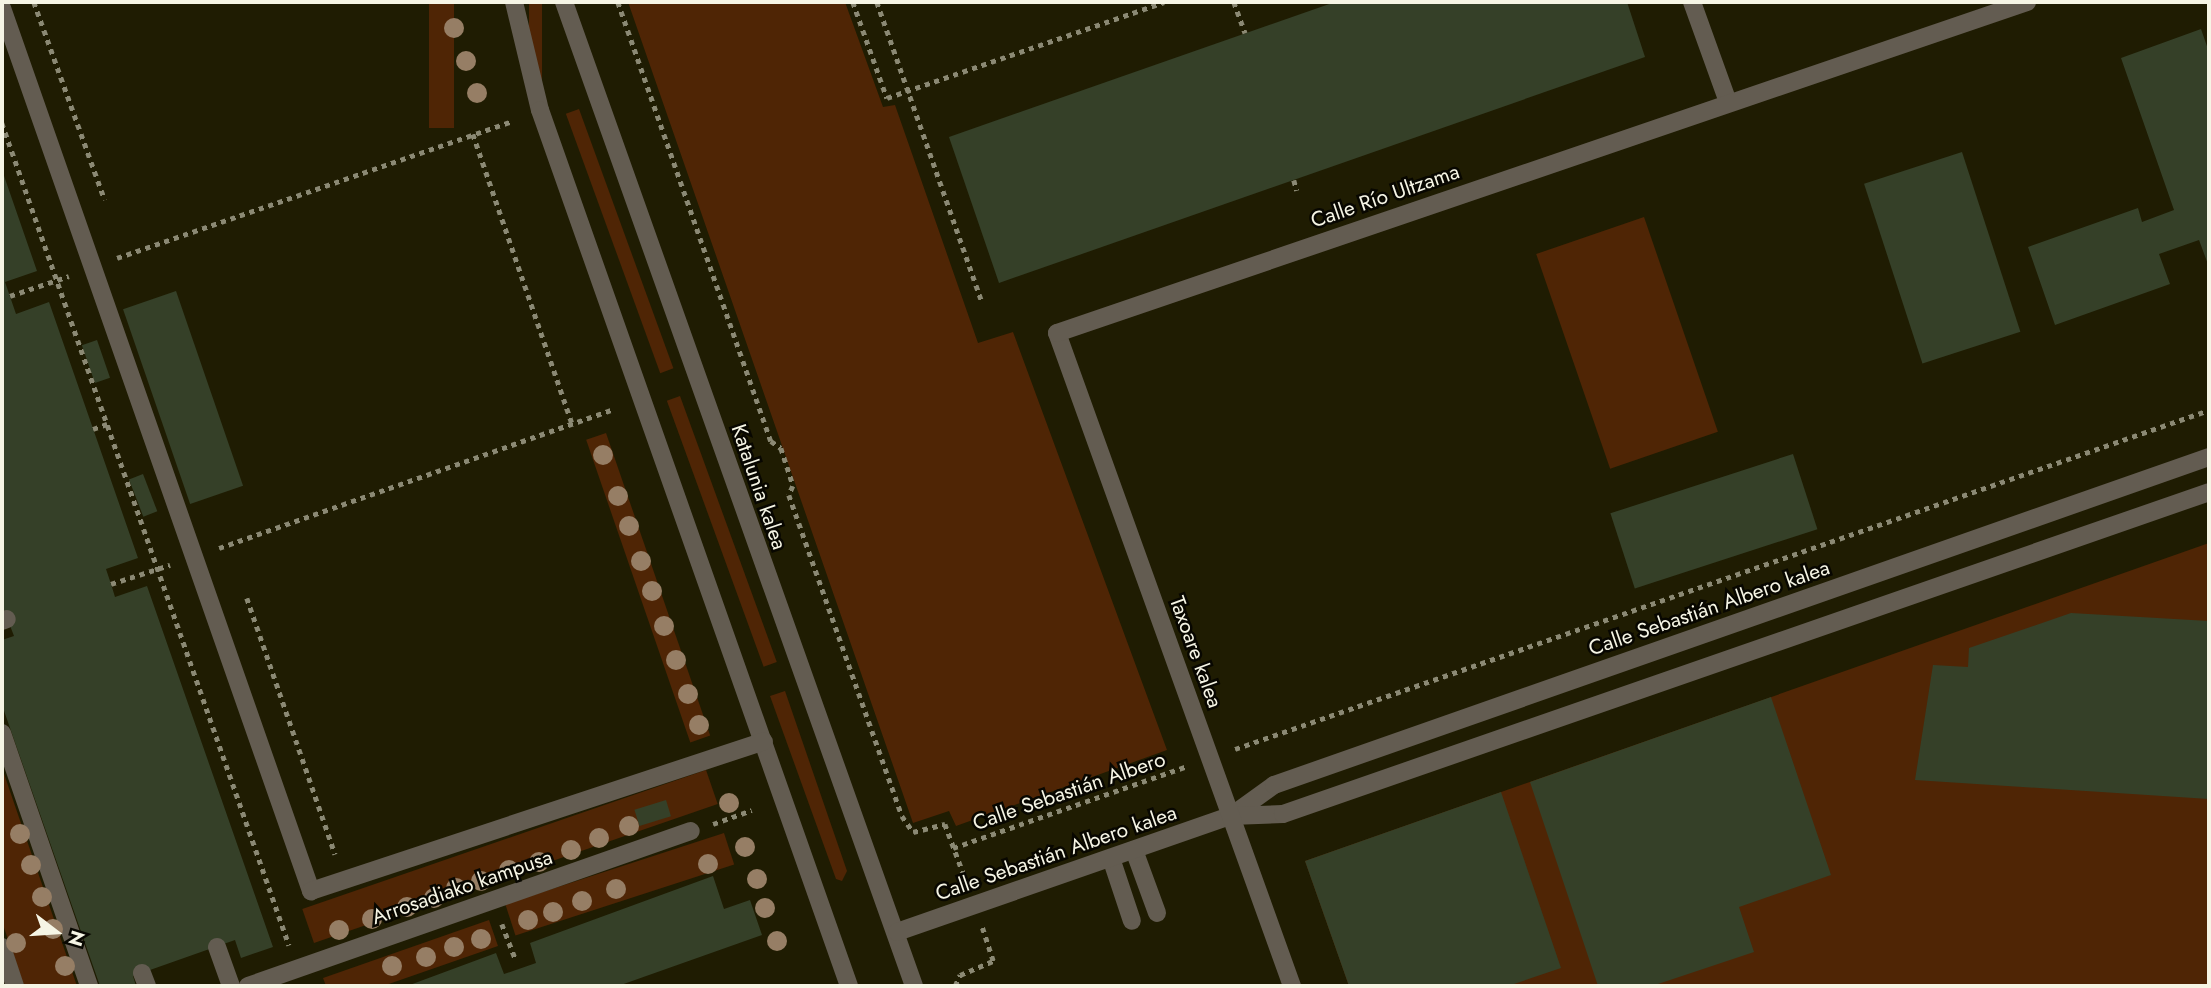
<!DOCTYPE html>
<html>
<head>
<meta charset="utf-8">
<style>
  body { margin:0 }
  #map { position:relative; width:2211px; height:988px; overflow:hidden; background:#1f1c02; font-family:Jost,sans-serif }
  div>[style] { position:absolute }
  .green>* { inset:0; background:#4f2505; transform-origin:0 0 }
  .building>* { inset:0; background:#354028; transform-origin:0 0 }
  .path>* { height:4.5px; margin-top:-2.25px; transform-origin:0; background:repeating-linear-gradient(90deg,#8b8974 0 5px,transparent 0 10px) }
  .minor>* { height:18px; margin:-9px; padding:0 9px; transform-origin:9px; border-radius:9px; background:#635c51 }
  .trees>* { width:20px; height:20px; margin:-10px; border-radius:50%; background:#967e65 }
  span { translate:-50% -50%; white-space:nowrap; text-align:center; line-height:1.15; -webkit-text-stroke:5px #080701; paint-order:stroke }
  .street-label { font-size:21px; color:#f6f5e5 }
  .frame { position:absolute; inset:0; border:4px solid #f6f5e5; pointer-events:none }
  .north { position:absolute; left:21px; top:897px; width:70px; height:70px; -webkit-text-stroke:5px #080701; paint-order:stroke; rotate:107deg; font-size:19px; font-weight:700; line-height:28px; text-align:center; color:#f6f5e5 }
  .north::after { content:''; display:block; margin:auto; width:24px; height:32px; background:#f6f5e5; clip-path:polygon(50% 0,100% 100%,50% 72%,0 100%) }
</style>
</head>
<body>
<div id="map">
  <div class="green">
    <div style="left:429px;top:2px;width:25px;height:126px"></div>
    <div style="left:529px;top:2px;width:13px;height:94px"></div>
    <div style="clip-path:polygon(628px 2px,845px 2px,883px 107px,895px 105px,978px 343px,1013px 332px,1167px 750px,956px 826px,949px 811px,913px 823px)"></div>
    <div style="left:579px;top:109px;width:276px;height:14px;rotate:70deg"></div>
    <div style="left:1644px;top:217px;width:227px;height:114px;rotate:71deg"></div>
    <div style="left:680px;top:396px;width:283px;height:14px;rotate:70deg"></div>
    <div style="left:606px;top:433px;width:320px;height:21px;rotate:71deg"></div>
    <div style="clip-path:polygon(2209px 543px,2209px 986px,1349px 986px,1305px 861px)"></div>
    <div style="clip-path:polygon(785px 691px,847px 871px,842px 881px,836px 879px,770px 696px)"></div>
    <div style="clip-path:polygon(2px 768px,77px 986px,24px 986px,2px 922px)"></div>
    <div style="left:706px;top:770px;width:36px;height:427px;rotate:71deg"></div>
    <div style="left:724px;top:833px;width:33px;height:230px;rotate:72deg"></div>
    <div style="clip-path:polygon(489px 920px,498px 946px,383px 986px,326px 986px,323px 978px)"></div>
  </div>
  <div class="building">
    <div style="clip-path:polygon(1335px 2px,1627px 2px,1645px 57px,999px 283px,949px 137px)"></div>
    <div style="clip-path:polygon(2201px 29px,2209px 52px,2209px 267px,2199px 240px,2159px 254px,2170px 284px,2055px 325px,2028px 247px,2138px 208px,2142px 222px,2174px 210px,2121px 58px)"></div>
    <div style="left:1962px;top:152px;width:189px;height:103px;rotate:72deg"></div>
    <div style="clip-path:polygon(2px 170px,37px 271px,5px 282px,16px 314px,49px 302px,138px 558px,106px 569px,111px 584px,115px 597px,147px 586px,273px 947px,241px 958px,235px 940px,133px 976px,136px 986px,100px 986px,2px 705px,2px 640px,14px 636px,2px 605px)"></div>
    <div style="left:176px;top:291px;width:206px;height:56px;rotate:71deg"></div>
    <div style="left:97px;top:340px;width:40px;height:16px;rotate:71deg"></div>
    <div style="left:1793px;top:454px;width:79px;height:192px;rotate:72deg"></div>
    <div style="left:143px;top:474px;width:40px;height:15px;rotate:69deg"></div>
    <div style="clip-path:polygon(2071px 613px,2209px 621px,2209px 799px,1915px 780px,1933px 665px,1968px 667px,1969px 648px)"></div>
    <div style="clip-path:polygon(1771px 697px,1831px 875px,1739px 907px,1754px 952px,1652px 986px,1598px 986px,1530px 782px)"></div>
    <div style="clip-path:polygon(1501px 792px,1561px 968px,1508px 986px,1349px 986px,1305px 861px)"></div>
    <div style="left:666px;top:800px;width:17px;height:33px;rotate:73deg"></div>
    <div style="clip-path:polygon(713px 876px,724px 909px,750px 900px,762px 935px,618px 986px,407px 986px,496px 953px,504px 974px,536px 963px,530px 943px)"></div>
  </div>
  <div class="path">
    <div style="left:34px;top:2px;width:210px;rotate:70.3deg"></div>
    <div style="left:618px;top:2px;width:465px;rotate:70.8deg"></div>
    <div style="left:771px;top:441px;width:12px;rotate:35deg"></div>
    <div style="left:781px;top:448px;width:40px;rotate:72deg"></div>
    <div style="left:793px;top:486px;width:10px;rotate:114deg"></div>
    <div style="left:789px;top:495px;width:340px;rotate:70.6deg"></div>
    <div style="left:902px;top:816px;width:19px;rotate:55deg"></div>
    <div style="left:913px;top:832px;width:33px;rotate:-14deg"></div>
    <div style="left:945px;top:824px;width:63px;rotate:69.6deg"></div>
    <div style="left:853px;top:2px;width:102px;rotate:70.5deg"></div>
    <div style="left:887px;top:98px;width:293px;rotate:-19.1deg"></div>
    <div style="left:877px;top:2px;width:317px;rotate:70.7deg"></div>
    <div style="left:1234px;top:2px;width:33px;rotate:70deg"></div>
    <div style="left:2px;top:123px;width:871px;rotate:70.75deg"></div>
    <div style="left:473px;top:134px;width:305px;rotate:71.1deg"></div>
    <div style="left:1294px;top:180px;width:11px;rotate:75deg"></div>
    <div style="left:117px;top:258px;width:416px;rotate:-19.1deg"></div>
    <div style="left:10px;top:296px;width:62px;rotate:-18.7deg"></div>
    <div style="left:93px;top:429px;width:15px;rotate:-20deg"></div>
    <div style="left:219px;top:548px;width:416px;rotate:-19.4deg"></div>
    <div style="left:111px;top:584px;width:62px;rotate:-17.9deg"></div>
    <div style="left:247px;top:598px;width:271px;rotate:71deg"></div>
    <div style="left:1235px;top:749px;width:1031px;rotate:-19.19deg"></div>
    <div style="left:713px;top:824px;width:41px;rotate:-19.7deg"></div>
    <div style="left:953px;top:848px;width:248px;rotate:-19.3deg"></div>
    <div style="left:502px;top:924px;width:39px;rotate:69deg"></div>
    <div style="left:955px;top:986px;width:12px;rotate:-66deg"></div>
    <div style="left:960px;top:975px;width:36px;rotate:-23deg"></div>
    <div style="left:993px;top:961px;width:35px;rotate:-108deg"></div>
  </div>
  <div class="minor">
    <div style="left:514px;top:2px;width:111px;rotate:76.5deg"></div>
    <div style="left:540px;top:110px;width:929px;rotate:70.57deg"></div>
    <div style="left:564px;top:2px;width:1044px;rotate:70.42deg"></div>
    <div style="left:1692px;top:2px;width:106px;rotate:70.2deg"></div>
    <div style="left:2px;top:8px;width:936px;rotate:70.71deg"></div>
    <div style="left:311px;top:891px;width:477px;rotate:-18.3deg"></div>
    <div style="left:2px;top:621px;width:5px;rotate:-22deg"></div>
    <div style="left:2px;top:733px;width:268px;rotate:71deg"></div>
    <div style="left:1231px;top:816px;width:53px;rotate:-35.8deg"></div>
    <div style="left:1274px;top:785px;width:991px;rotate:-19.33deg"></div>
    <div style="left:1134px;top:850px;width:67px;rotate:69.9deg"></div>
    <div style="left:1111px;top:858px;width:66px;rotate:71.6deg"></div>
    <div style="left:897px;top:932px;width:354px;rotate:-19.2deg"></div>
    <div style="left:1231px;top:816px;width:52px;rotate:-2.2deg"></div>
    <div style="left:1283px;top:814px;width:980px;rotate:-19.17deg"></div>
    <div style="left:2px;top:947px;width:41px;rotate:71.6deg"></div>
    <div style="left:217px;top:947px;width:41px;rotate:70.3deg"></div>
    <div style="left:142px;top:973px;width:14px;rotate:69deg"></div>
    <div style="left:248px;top:986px;width:469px;rotate:-19.3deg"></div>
    <div style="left:1292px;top:986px;width:694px;rotate:-109.79deg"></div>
    <div style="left:1057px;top:333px;width:1025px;rotate:-18.84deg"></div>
  </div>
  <div class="trees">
    <div style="left:454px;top:28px"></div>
    <div style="left:466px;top:61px"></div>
    <div style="left:477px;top:93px"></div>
    <div style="left:603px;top:455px"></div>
    <div style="left:618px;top:496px"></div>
    <div style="left:629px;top:526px"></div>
    <div style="left:641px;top:561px"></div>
    <div style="left:652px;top:591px"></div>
    <div style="left:664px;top:626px"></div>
    <div style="left:676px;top:660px"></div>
    <div style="left:688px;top:694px"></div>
    <div style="left:699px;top:725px"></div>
    <div style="left:729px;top:803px"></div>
    <div style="left:629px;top:826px"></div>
    <div style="left:20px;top:834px"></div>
    <div style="left:599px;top:838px"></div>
    <div style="left:745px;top:847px"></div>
    <div style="left:571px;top:850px"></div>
    <div style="left:539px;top:862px"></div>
    <div style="left:708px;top:864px"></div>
    <div style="left:31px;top:865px"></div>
    <div style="left:509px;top:870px"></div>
    <div style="left:757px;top:879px"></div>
    <div style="left:481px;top:881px"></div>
    <div style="left:456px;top:888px"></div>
    <div style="left:616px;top:889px"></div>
    <div style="left:42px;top:897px"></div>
    <div style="left:434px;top:898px"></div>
    <div style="left:582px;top:901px"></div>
    <div style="left:407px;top:907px"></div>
    <div style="left:765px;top:908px"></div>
    <div style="left:553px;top:912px"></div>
    <div style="left:372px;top:919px"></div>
    <div style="left:528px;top:920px"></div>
    <div style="left:53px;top:929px"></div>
    <div style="left:339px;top:930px"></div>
    <div style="left:481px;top:939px"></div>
    <div style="left:777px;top:941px"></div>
    <div style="left:16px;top:943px"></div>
    <div style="left:454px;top:947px"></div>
    <div style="left:426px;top:957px"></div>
    <div style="left:65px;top:966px"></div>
    <div style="left:392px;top:966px"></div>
  </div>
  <div class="street-label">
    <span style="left:1385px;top:196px;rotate:-19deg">Calle Río Ultzama</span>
    <span style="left:759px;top:487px;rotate:71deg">Katalunia kalea</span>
    <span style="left:1709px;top:608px;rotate:-19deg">Calle Sebastián Albero kalea</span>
    <span style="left:1196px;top:652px;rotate:70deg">Taxoare kalea</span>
    <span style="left:1069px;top:791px;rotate:-19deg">Calle Sebastián Albero</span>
    <span style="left:1056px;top:853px;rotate:-19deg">Calle Sebastián Albero kalea</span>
    <span style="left:462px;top:887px;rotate:-19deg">Arrosadiako kampusa</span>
  </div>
  <div class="frame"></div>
  <div class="north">N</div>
</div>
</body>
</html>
